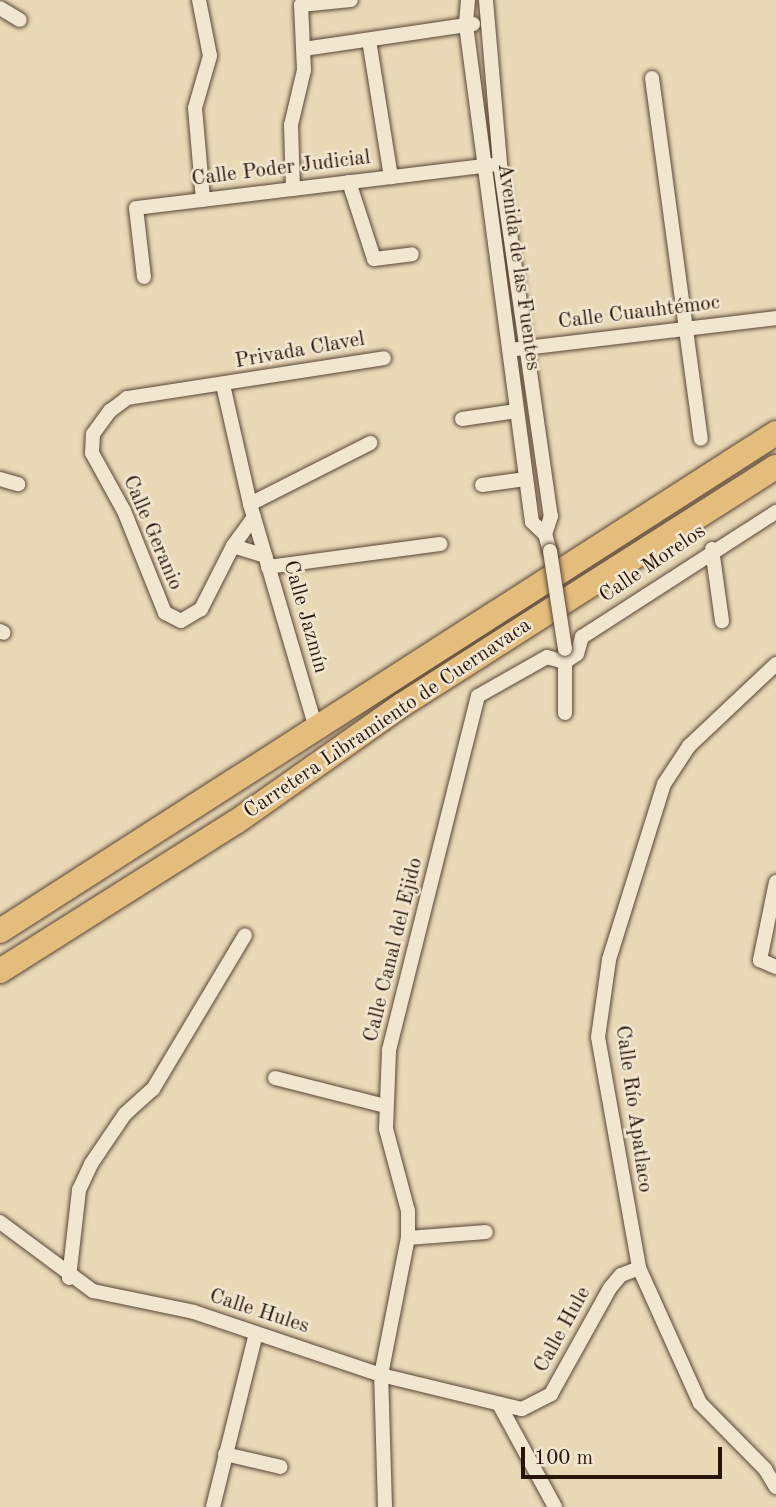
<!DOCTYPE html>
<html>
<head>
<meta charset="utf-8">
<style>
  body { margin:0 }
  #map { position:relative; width:776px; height:1507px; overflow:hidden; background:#e9d9b6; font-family:"Old Standard TT",serif }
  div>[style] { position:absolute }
  .roads { filter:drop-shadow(0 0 2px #594536) drop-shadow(0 0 2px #594536) }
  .minor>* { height:14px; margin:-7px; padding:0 7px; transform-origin:7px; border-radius:7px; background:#f1e6d0 }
  .trunk>* { height:24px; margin:-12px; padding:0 12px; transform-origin:12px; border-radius:12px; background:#e4bc7b }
  .bridges { filter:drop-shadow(0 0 2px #594536) drop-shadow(0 0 2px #594536) }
  .minor-bridge>* { height:14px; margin:-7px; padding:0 7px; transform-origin:7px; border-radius:7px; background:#f1e6d0 }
  span { translate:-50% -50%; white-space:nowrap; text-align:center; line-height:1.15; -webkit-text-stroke:5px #f1e6d0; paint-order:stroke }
  .street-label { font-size:21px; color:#29140b }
  .scale { position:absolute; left:521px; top:1447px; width:201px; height:32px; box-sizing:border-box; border:4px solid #29140b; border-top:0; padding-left:9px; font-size:21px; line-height:24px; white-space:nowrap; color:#29140b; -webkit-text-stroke:5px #f1e6d0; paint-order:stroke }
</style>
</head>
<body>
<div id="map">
  <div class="roads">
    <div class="minor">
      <div style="left:199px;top:0;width:57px;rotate:78.9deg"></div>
      <div style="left:210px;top:56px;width:54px;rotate:106.1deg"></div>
      <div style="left:195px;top:108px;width:92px;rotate:85deg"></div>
      <div style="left:468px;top:0;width:25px;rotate:95deg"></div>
      <div style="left:466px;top:25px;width:501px;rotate:82.44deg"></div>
      <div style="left:532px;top:522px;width:18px;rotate:43deg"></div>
      <div style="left:545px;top:534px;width:18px;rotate:74deg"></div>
      <div style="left:486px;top:0;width:165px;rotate:85.1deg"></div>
      <div style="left:500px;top:164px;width:356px;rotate:81.8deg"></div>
      <div style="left:551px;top:516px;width:19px;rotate:108deg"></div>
      <div style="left:0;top:8px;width:23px;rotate:31deg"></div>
      <div style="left:369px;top:40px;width:139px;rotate:80.9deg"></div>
      <div style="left:304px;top:49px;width:171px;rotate:-8.4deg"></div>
      <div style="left:652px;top:78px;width:364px;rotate:82.3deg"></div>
      <div style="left:349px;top:182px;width:81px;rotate:72deg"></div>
      <div style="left:374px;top:259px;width:38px;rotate:-7deg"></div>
      <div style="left:293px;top:189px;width:64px;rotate:-91.8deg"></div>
      <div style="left:291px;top:125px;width:57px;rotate:-76.7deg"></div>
      <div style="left:304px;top:70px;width:65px;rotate:-92.6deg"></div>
      <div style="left:301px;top:5px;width:50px;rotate:-5.7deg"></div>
      <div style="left:144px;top:277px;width:69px;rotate:-96.6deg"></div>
      <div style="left:136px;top:208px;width:358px;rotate:-6.9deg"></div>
      <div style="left:517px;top:349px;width:261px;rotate:-6.8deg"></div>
      <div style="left:223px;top:385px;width:122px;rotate:77.2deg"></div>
      <div style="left:250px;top:504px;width:234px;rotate:73.6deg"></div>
      <div style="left:462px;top:419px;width:55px;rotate:-8.4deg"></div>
      <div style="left:0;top:479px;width:19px;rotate:16deg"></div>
      <div style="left:482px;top:485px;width:44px;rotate:-7.8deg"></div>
      <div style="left:250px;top:504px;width:135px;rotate:-26.9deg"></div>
      <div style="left:254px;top:517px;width:36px;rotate:126deg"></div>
      <div style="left:233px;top:546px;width:71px;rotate:116.9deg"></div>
      <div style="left:201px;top:609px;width:23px;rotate:149deg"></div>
      <div style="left:181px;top:621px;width:18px;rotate:-153deg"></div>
      <div style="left:165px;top:613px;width:110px;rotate:-111.9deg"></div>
      <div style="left:124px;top:511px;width:66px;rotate:-118.9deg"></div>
      <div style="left:92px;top:453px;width:19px;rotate:-87deg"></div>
      <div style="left:93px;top:434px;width:29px;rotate:-54deg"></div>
      <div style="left:110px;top:411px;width:21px;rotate:-37deg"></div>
      <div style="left:127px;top:398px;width:260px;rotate:-8.8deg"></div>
      <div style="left:233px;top:546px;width:34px;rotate:17deg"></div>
      <div style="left:712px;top:549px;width:73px;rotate:82.1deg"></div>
      <div style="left:268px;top:567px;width:174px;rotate:-7.6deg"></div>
      <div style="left:0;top:631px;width:4px;rotate:27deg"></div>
      <div style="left:776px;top:664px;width:120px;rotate:136.7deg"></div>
      <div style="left:689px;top:746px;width:45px;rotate:123.3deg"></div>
      <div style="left:664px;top:784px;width:184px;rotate:107.4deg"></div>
      <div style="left:609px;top:960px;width:78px;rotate:98.1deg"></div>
      <div style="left:598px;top:1037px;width:235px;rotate:79.9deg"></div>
      <div style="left:639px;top:1268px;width:148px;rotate:65.7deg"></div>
      <div style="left:700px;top:1403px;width:93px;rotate:45.4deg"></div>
      <div style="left:765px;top:1469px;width:21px;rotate:59deg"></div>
      <div style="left:565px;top:713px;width:59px;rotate:-90deg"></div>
      <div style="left:776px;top:882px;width:80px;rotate:101.6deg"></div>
      <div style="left:760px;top:960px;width:17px;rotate:24deg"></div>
      <div style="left:275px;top:1078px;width:114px;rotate:14.2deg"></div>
      <div style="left:0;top:1222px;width:116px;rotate:36.6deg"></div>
      <div style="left:93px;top:1291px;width:103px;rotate:11.7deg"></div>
      <div style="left:194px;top:1312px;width:197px;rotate:18.6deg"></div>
      <div style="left:381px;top:1375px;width:145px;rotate:13.6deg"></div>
      <div style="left:522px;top:1409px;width:33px;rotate:-27deg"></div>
      <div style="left:551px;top:1394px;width:121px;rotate:-60.9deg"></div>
      <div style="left:610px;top:1288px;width:17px;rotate:-50deg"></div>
      <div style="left:621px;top:1275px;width:19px;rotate:-21deg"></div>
      <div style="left:408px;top:1238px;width:78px;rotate:-4.4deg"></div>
      <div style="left:69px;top:1278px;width:89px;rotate:-83.5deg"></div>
      <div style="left:79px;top:1190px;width:29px;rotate:-65deg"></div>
      <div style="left:91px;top:1164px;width:60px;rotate:-55.8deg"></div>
      <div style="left:125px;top:1114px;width:38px;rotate:-42deg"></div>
      <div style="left:153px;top:1089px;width:179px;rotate:-59.1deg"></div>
      <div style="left:500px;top:1406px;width:115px;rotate:61.4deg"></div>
      <div style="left:225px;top:1454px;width:57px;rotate:13.1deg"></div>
      <div style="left:213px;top:1507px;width:179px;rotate:-76.1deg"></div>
      <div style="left:385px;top:1507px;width:132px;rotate:-91.7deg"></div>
      <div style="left:381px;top:1375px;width:140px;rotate:-78.9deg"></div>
      <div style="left:408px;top:1238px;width:27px;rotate:-90deg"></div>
      <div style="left:408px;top:1211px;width:85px;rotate:-105deg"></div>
      <div style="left:386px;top:1129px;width:79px;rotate:-87.8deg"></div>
      <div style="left:389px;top:1050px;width:365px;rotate:-75.9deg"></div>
      <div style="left:478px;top:696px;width:79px;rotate:-29.5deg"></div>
      <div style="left:547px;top:657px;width:19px;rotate:16deg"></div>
      <div style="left:565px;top:662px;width:14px;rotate:-34deg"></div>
      <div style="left:577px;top:654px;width:18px;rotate:-74deg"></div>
      <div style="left:582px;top:637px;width:231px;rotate:-32.8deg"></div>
    </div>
    <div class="trunk">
      <div style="left:0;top:931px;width:922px;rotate:-32.69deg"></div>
      <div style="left:0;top:971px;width:279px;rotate:-32.3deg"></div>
      <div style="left:236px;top:822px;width:203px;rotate:-35.2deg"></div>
      <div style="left:402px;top:705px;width:443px;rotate:-32.5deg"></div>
    </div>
  </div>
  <div class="bridges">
    <div class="minor-bridge">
      <div style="left:550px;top:551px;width:99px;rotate:81.3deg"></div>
    </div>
  </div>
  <div class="street-label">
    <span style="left:281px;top:169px;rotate:-7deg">Calle Poder Judicial</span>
    <span style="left:518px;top:267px;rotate:82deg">Avenida de las Fuentes</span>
    <span style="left:639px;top:313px;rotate:-7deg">Calle Cuauhtémoc</span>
    <span style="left:300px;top:351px;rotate:-10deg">Privada Clavel</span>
    <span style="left:152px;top:533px;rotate:67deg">Calle Geranio</span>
    <span style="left:653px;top:564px;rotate:-34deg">Calle Morelos</span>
    <span style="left:305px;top:617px;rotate:74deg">Calle Jazmín</span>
    <span style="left:388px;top:719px;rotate:-34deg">Carretera Libramiento de Cuernavaca</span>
    <span style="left:394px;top:950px;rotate:-76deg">Calle Canal del Ejido</span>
    <span style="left:633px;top:1109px;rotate:82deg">Calle Río Apatlaco</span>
    <span style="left:259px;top:1312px;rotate:18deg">Calle Hules</span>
    <span style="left:563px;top:1330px;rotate:-61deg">Calle Hule</span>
  </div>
  <div class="scale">100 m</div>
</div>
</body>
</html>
